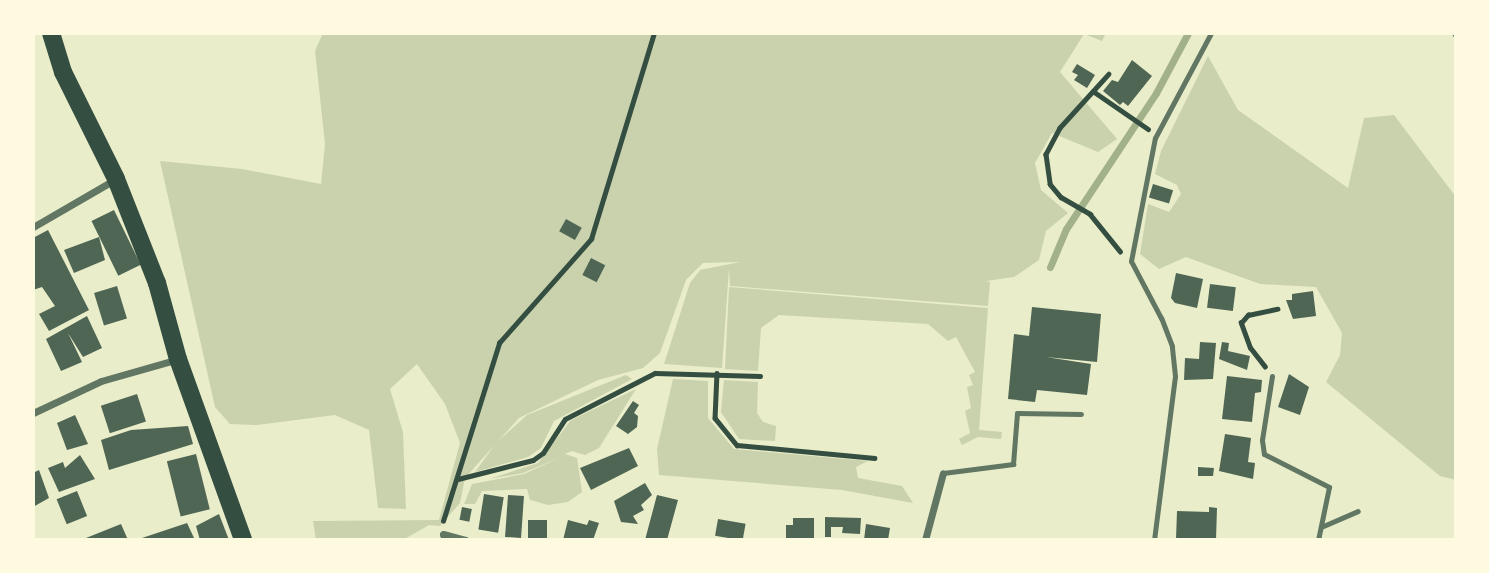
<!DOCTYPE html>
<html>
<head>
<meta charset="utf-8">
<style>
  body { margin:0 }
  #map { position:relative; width:1489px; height:573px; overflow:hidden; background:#e9edc9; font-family:"Exo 2",sans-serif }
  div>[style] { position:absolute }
  .green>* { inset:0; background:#cad2ad }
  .stream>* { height:7px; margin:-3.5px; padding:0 3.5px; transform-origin:3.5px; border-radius:3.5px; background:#a3b18a }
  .building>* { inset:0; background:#4f6655; transform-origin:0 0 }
  .path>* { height:4.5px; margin:-2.25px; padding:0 2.25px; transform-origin:2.25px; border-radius:2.25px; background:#344e41 }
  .service>* { height:5px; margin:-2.5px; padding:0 2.5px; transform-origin:2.5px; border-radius:2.5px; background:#617663 }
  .minor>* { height:7px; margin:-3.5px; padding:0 3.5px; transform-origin:3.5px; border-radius:3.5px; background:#617663 }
  .primary>* { height:18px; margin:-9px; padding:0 9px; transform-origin:9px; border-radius:9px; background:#344e41 }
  span { translate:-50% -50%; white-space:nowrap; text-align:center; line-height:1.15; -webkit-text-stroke:5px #fefae0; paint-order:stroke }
  .frame { position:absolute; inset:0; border:35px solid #fefae0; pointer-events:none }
</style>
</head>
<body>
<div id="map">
  <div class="green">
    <div style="clip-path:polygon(323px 33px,1106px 33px,1102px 41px,1084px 34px,1060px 72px,1117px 139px,1098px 152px,1052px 133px,1035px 163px,1041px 190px,1068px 213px,1046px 231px,1039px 260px,1014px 277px,986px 281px,990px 282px,988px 306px,730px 286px,729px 269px,722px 368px,664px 364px,690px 283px,700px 270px,740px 262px,703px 263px,686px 280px,660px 353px,643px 368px,598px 380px,519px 418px,465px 478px,460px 503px,440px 526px,429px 525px,403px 540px,316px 540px,313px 521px,439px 520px,460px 443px,445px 404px,417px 364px,390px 389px,403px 432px,406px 509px,378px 508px,369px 430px,335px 415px,257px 425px,230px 424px,215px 407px,160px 161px,242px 169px,321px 184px,325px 144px,315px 51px)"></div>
    <div style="clip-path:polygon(1208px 56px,1238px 110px,1348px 188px,1364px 118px,1394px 115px,1456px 197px,1456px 480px,1440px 476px,1326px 382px,1340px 355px,1342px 333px,1316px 287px,1260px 284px,1186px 257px,1159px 269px,1140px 254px,1148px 204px,1169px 212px,1181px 194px,1177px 185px,1155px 174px,1161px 151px)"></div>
    <div style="clip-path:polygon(729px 287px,988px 308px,979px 430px,1002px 432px,1001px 439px,978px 437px,962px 445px,959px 439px,970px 433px,965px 411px,971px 408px,967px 387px,973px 385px,969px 375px,975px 372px,956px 337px,948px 341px,928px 324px,779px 315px,761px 328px,758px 371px,725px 369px)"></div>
    <div style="clip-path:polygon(626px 375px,632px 379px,554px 421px,541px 448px,528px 457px,475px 472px,496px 443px,527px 415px)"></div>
    <div style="clip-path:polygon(673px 379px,708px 381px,708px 418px,734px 449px,868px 461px,856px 467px,858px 478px,902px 486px,913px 503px,842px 490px,659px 475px,657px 449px)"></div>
    <div style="clip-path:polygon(724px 380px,758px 382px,757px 413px,763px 422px,776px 426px,775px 441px,739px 439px,721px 412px)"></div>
    <div style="clip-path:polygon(636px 389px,599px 448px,585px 455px,572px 451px,565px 454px,577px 458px,582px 492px,568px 502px,548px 505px,530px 500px,527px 489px,482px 491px,475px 504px,464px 504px,472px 484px,524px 474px,561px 457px,523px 473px,489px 479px,538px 463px,571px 420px)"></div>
  </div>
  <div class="stream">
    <div style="left:1050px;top:267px;width:41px;rotate:-67.2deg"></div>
    <div style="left:1066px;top:229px;width:163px;rotate:-56.5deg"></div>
    <div style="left:1156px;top:93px;width:68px;rotate:-61.9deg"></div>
  </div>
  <div class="building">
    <div style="clip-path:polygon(1132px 60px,1152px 76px,1128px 106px,1123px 102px,1120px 105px,1103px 91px,1112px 80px,1118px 82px)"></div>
    <div style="clip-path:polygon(1077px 64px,1095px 75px,1087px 88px,1074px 80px,1078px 75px,1072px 72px)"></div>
    <div style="left:1153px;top:184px;width:21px;height:14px;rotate:17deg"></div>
    <div style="left:114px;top:210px;width:61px;height:25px;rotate:64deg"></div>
    <div style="left:566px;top:219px;width:18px;height:14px;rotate:29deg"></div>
    <div style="clip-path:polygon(48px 230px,89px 310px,49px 331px,39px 314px,55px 306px,42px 287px,33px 290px,33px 238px)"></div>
    <div style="clip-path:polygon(99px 237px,105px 260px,74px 273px,64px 250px)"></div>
    <div style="left:591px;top:258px;width:16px;height:19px;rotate:27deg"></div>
    <div style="clip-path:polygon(1176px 273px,1203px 279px,1197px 308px,1175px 303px,1171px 298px)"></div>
    <div style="left:1210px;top:284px;width:26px;height:24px;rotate:7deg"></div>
    <div style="left:117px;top:286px;width:34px;height:24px;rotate:73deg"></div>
    <div style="clip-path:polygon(1313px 291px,1316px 316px,1293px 319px,1286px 300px,1292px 300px,1292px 294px)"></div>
    <div style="clip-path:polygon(1032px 307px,1101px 314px,1097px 362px,1046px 357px,1091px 364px,1087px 395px,1037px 390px,1035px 402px,1008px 399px,1014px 334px,1029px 336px)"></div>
    <div style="clip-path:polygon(87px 316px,102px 348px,83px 357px,68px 333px,82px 362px,61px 371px,46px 339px)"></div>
    <div style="clip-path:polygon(1200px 342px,1216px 343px,1213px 379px,1184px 380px,1185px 358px,1199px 359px)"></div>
    <div style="clip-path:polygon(1222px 342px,1229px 343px,1228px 351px,1250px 356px,1247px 370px,1219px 359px)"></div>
    <div style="clip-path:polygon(1289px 374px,1309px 387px,1300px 415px,1278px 407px)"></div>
    <div style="clip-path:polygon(1227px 376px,1262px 380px,1261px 392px,1255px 393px,1252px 422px,1222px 419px)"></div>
    <div style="left:137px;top:394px;width:29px;height:38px;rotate:72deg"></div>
    <div style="clip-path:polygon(633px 401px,639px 405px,634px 413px,638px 416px,637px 427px,628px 434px,616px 426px)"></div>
    <div style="clip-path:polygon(75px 415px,88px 444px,67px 450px,57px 423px)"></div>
    <div style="clip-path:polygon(188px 426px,193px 444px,109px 470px,101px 440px,131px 430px)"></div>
    <div style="clip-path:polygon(1225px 434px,1251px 438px,1248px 462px,1255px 463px,1253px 479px,1219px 471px)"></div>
    <div style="clip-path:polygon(629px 448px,638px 466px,591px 490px,580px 468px)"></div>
    <div style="left:196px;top:454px;width:57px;height:30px;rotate:76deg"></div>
    <div style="clip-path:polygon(80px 455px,95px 479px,59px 492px,48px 468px,63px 462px,65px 468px)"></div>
    <div style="clip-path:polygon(1198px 467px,1214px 468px,1213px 476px,1198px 476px)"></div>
    <div style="clip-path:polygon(39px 470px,49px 498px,33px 507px,33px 473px)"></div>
    <div style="clip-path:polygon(645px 483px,652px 495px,641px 505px,644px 510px,633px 516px,638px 524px,621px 522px,614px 501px)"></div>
    <div style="left:77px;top:491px;width:27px;height:22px;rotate:68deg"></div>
    <div style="left:484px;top:494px;width:20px;height:36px;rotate:9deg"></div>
    <div style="left:508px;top:495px;width:16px;height:42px;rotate:4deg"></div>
    <div style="clip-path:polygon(657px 495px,678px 500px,667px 540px,645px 540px)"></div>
    <div style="left:462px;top:507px;width:10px;height:13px;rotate:11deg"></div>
    <div style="clip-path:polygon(1209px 507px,1217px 508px,1216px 540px,1176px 539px,1177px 511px,1209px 512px)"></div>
    <div style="clip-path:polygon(219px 514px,229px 540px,200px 540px,196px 526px)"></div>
    <div style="clip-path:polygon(825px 517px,861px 518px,860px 534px,842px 533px,843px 527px,831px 527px,831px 537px,825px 537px)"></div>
    <div style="clip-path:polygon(793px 518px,814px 518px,814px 538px,786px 539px,786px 525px,793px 525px)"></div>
    <div style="left:718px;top:519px;width:28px;height:17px;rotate:10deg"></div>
    <div style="left:528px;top:520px;width:19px;height:20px"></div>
    <div style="clip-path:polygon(568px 520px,587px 525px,589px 520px,599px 523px,593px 540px,563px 540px)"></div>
    <div style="clip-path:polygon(187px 523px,195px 540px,139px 540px,139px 539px)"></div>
    <div style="clip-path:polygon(121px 524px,128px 540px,81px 540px)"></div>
    <div style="clip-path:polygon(866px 524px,890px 528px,888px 540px,864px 540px)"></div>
  </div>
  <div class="path">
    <div style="left:1109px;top:74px;width:73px;rotate:132.2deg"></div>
    <div style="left:1060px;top:128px;width:30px;rotate:118deg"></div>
    <div style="left:1046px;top:154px;width:30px;rotate:82deg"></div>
    <div style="left:1050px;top:184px;width:17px;rotate:50deg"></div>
    <div style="left:1061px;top:197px;width:34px;rotate:30deg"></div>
    <div style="left:1090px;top:214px;width:48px;rotate:51deg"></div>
    <div style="left:1093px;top:91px;width:67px;rotate:34.6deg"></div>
    <div style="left:1265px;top:367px;width:24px;rotate:-128deg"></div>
    <div style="left:1250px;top:348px;width:27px;rotate:-110deg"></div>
    <div style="left:1241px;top:323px;width:11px;rotate:-49deg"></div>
    <div style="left:1248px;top:315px;width:30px;rotate:-12deg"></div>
    <div style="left:717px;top:373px;width:45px;rotate:92.5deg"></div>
    <div style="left:715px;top:418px;width:35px;rotate:51deg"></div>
    <div style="left:737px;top:445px;width:138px;rotate:5.4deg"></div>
    <div style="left:458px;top:479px;width:77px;rotate:-14.2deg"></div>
    <div style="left:533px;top:460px;width:12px;rotate:-35deg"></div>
    <div style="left:543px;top:453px;width:40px;rotate:-57.1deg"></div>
    <div style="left:565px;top:419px;width:101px;rotate:-27.1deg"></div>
    <div style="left:655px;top:373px;width:105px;rotate:1.6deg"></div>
    <div style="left:443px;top:521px;width:187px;rotate:-72.5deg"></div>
    <div style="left:499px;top:343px;width:139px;rotate:-48.5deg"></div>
    <div style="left:591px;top:239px;width:215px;rotate:-73deg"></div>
  </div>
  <div class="service">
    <div style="left:1454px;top:33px;width:4px;rotate:56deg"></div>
    <div style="left:1272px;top:376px;width:65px;rotate:98.9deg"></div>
    <div style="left:1262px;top:440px;width:14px;rotate:82deg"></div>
    <div style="left:1264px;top:454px;width:73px;rotate:26.9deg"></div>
    <div style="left:1329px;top:487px;width:54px;rotate:101.7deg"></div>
    <div style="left:943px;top:473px;width:71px;rotate:-7.3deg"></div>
    <div style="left:1013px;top:464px;width:51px;rotate:-85.5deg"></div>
    <div style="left:1017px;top:413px;width:64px;rotate:0.9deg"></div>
    <div style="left:1321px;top:527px;width:40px;rotate:-23.4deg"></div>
    <div style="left:1154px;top:540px;width:165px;rotate:-82.7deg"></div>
    <div style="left:1175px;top:376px;width:30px;rotate:-96deg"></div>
    <div style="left:1172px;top:346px;width:30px;rotate:-111deg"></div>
    <div style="left:1161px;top:318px;width:64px;rotate:-117.8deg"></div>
    <div style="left:1131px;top:261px;width:125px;rotate:-79deg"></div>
    <div style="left:1155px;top:138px;width:119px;rotate:-61.9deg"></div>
  </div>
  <div class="minor">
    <div style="left:33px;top:227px;width:94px;rotate:-30.1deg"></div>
    <div style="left:33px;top:413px;width:75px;rotate:-25.2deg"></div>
    <div style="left:101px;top:381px;width:80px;rotate:-15.9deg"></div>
    <div style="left:445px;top:540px;width:6px;rotate:-108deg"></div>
    <div style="left:443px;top:534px;width:23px;rotate:15deg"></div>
    <div style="left:925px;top:540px;width:69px;rotate:-75deg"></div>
  </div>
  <div class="primary">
    <div style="left:51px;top:33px;width:41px;rotate:72.9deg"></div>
    <div style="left:63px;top:72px;width:119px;rotate:63.6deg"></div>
    <div style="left:116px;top:179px;width:112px;rotate:68.5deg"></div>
    <div style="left:157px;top:283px;width:79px;rotate:74.6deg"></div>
    <div style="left:178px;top:359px;width:192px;rotate:70.2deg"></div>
  </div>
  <div class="frame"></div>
</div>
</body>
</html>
